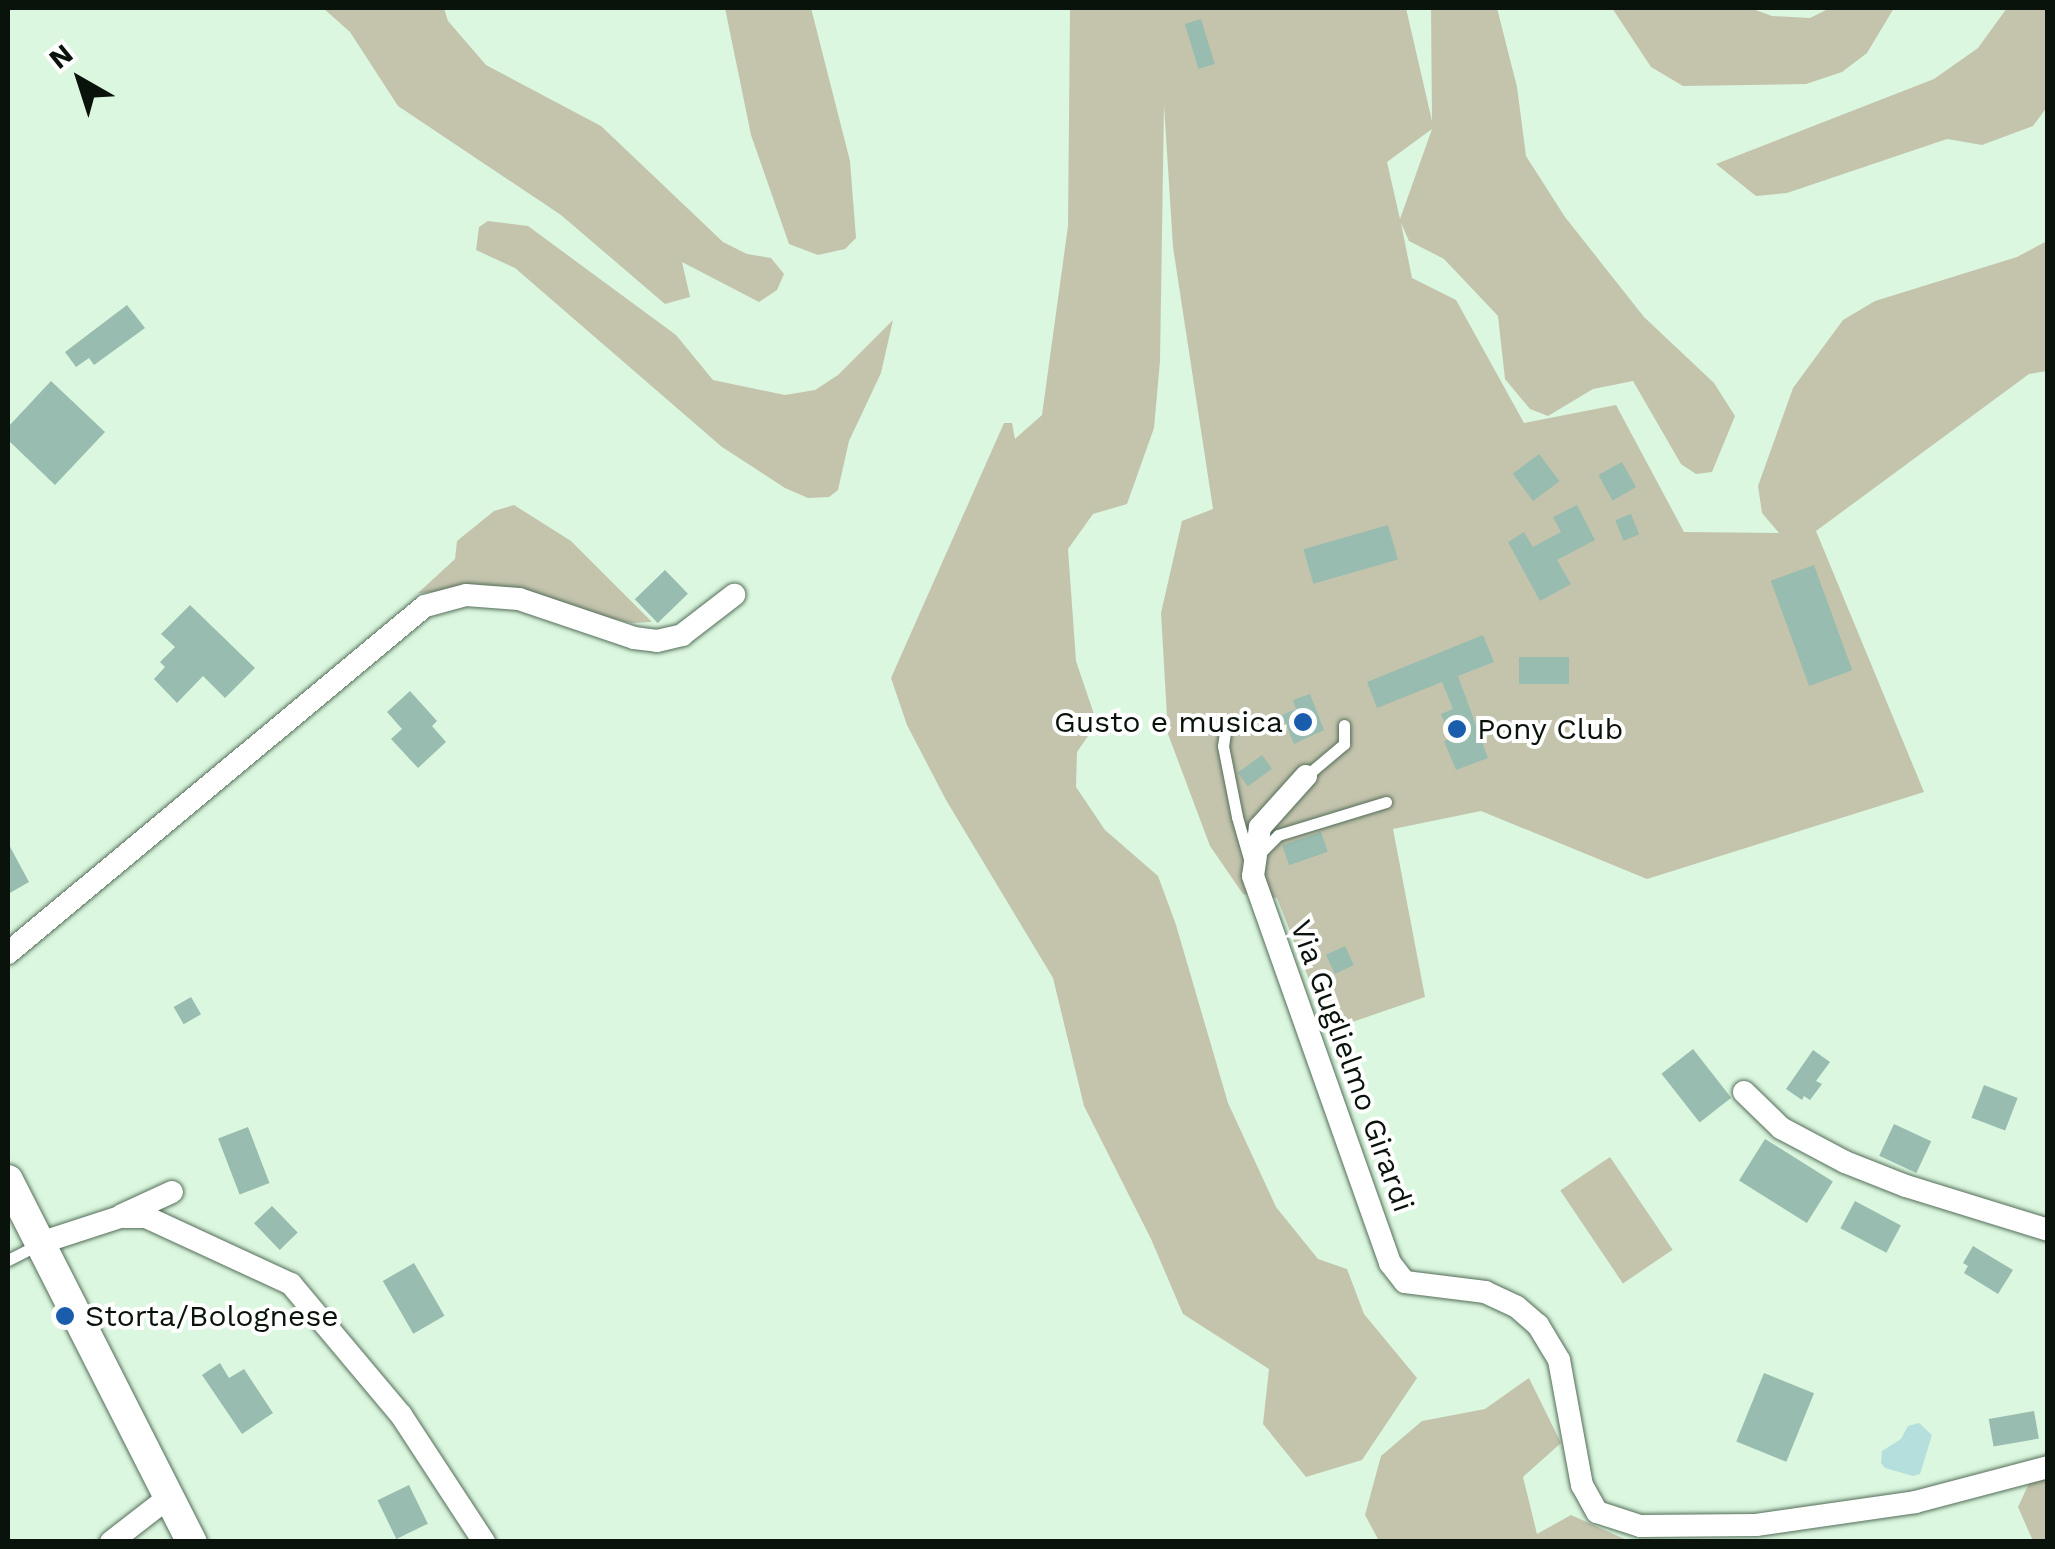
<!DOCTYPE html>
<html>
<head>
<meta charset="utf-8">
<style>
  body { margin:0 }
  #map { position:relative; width:2055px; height:1549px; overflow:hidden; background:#dbf7df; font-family:"Work Sans",sans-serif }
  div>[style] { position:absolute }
  .green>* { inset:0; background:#c4c4ad; transform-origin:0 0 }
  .water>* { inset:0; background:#b5dfdd }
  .building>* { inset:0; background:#98bcaf; transform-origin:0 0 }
  .roads { filter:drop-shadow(0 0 2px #546d59) drop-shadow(0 0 2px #546d59) }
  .lane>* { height:11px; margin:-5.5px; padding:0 5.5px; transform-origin:5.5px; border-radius:5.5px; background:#fff }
  .street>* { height:22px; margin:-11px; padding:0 11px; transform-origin:11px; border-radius:11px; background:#fff }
  .secondary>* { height:30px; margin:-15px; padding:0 15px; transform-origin:15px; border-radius:15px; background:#fff }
  .dots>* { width:28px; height:28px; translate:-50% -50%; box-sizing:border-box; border:5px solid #fff; border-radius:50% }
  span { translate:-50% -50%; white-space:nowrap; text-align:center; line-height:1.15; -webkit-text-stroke:8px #fff; paint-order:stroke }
  .poi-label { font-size:30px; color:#09130b }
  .right { translate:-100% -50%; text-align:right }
  .left { translate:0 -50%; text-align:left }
  .street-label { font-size:30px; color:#09130b }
  .frame { position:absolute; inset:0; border:10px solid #09130b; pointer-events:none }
  .north { position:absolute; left:30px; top:30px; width:100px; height:100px; -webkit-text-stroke:8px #fff; paint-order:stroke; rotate:321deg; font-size:28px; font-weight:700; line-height:40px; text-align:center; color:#09130b }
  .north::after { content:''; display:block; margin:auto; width:35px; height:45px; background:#09130b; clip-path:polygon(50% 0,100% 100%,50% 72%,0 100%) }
</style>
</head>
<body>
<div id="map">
  <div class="green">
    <div style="clip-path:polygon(323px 8px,444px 8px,448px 21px,486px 65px,601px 126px,723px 242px,747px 254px,771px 258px,784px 274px,777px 290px,759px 302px,682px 262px,690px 297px,665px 304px,561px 215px,398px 106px,350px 32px)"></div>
    <div style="clip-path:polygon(725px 8px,811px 8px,850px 161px,856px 238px,845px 249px,818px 255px,789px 244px,751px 135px)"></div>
    <div style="clip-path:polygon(evenodd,1070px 8px,1406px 8px,1432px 121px,1431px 8px,1497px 8px,1517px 87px,1526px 156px,1565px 217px,1644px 317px,1714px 383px,1735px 416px,1712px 472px,1696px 474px,1681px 464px,1633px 381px,1593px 389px,1548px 416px,1530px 409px,1505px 379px,1498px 316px,1444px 259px,1409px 241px,1401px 223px,1412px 278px,1456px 300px,1524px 423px,1616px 405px,1684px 532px,1779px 533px,1762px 513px,1758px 486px,1793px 388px,1843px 320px,1875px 301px,2017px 257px,2047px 241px,2047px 371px,2029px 374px,1816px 531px,1924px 792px,1647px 879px,1481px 811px,1393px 829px,1425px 997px,1329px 1030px,1277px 898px,1243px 894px,1210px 846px,1168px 734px,1161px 613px,1182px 521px,1213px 509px,1173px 247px,1164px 105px,1160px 361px,1154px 428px,1127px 504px,1093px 514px,1068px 549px,1076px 661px,1097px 723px,1077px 752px,1076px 787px,1105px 830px,1158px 876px,1176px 925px,1228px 1103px,1276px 1207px,1318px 1259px,1347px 1269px,1364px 1314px,1417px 1378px,1362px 1460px,1306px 1477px,1263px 1424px,1269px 1369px,1183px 1314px,1151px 1239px,1084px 1106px,1053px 978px,946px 800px,907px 725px,891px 678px,1004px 423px,1012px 423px,1015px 439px,1042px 415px,1068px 226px,1070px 8px,1432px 129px,1400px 219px,1387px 162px,1432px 129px)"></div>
    <div style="clip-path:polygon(1612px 8px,1750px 8px,1772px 16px,1810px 18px,1830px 8px,1894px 8px,1867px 53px,1842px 72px,1806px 84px,1683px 86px,1651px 67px)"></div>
    <div style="clip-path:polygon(2007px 8px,2047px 8px,2047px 107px,2033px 126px,1982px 145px,1947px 139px,1787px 193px,1756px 196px,1716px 164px,1934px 79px,1978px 48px)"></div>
    <div style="clip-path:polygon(488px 221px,528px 226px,676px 335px,713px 380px,785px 395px,815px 390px,838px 375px,893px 320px,881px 373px,849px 441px,838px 490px,829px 497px,808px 498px,785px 488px,722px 447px,515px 268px,476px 250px,479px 227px)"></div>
    <div style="clip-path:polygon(514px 505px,571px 541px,652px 622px,631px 623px,489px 588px,418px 593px,455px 559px,457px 541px,494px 511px)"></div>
    <div style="left:1610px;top:1157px;width:112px;height:60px;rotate:56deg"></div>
    <div style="clip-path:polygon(1529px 1378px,1561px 1443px,1523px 1477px,1537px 1534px,1571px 1515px,1629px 1541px,1379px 1541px,1365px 1515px,1381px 1456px,1422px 1421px,1485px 1409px)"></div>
    <div style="clip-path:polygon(2047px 1474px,2047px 1541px,2033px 1541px,2018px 1507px,2031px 1479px)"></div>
  </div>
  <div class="water">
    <div style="clip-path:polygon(1919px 1423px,1932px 1435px,1920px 1474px,1913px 1476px,1885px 1468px,1881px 1463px,1882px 1451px,1901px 1439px,1908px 1426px)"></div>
  </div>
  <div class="building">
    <div style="left:1201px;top:19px;width:47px;height:17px;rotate:73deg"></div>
    <div style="clip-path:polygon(127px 305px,145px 328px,94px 365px,89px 358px,76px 367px,65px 352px)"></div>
    <div style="clip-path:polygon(51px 381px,105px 432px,55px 485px,8px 440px,8px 427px)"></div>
    <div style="left:1539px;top:454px;width:34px;height:33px;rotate:53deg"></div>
    <div style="left:1622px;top:462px;width:29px;height:27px;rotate:61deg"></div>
    <div style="clip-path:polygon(1577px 505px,1595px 540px,1557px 560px,1571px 584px,1540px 601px,1508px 542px,1524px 532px,1533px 547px,1561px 532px,1553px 517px)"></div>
    <div style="left:1631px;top:514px;width:22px;height:17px;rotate:68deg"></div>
    <div style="left:1388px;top:525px;width:36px;height:88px;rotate:74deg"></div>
    <div style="left:1814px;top:565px;width:112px;height:46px;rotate:70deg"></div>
    <div style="left:665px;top:570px;width:33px;height:42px;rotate:46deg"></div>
    <div style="clip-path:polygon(190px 605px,255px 668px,225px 698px,203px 676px,177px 703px,154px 679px,165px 667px,160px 662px,175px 647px,161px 634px)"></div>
    <div style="clip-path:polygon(1483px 635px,1494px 662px,1458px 676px,1488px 758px,1456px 770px,1444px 741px,1451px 738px,1441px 714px,1453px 709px,1442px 682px,1377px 708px,1367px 682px)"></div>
    <div style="left:1569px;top:657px;width:27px;height:50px;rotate:90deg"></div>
    <div style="clip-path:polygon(410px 691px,437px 721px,432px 726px,446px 742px,418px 768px,391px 739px,402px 729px,387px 712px)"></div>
    <div style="clip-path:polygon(1310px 694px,1324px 730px,1294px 744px,1282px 715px,1296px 709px,1293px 700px)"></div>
    <div style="left:1262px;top:755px;width:17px;height:30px;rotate:54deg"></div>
    <div style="left:1321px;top:832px;width:21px;height:41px;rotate:71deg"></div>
    <div style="clip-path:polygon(8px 843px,29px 882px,8px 894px)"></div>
    <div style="left:1345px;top:946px;width:21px;height:21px;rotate:65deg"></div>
    <div style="left:191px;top:997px;width:20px;height:20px;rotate:60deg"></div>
    <div style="left:1693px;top:1049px;width:62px;height:40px;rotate:52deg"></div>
    <div style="clip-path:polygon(1813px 1050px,1830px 1062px,1816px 1081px,1822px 1084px,1810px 1100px,1804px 1096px,1802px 1100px,1786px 1089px)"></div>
    <div style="left:1984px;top:1085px;width:36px;height:35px;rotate:21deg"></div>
    <div style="left:1894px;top:1124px;width:41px;height:35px;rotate:25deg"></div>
    <div style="left:248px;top:1127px;width:60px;height:32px;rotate:69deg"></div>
    <div style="left:1765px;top:1139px;width:80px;height:49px;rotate:32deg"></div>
    <div style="left:1855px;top:1201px;width:52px;height:31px;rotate:28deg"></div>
    <div style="left:272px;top:1206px;width:37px;height:25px;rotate:46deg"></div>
    <div style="clip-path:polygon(1973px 1246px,2013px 1270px,1998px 1294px,1964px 1273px,1968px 1266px,1963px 1263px)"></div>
    <div style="left:414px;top:1263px;width:61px;height:36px;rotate:60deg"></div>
    <div style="clip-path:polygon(220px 1363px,229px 1378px,244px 1369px,273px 1413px,242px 1434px,202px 1375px)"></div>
    <div style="left:1764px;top:1373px;width:54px;height:74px;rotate:22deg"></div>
    <div style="left:2034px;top:1411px;width:28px;height:46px;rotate:80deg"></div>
    <div style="left:409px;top:1485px;width:43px;height:35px;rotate:64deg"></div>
  </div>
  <div class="roads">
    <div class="lane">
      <div style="left:1225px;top:732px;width:14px;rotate:98deg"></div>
      <div style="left:1223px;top:746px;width:72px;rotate:78.8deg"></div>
      <div style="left:1237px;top:817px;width:47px;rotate:73.9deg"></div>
      <div style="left:1306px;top:776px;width:50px;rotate:-40.1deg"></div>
      <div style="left:1344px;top:744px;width:19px;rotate:-90deg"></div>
      <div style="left:1260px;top:853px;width:25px;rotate:-45deg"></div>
      <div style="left:1278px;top:835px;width:113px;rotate:-17deg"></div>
      <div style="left:8px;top:1260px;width:35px;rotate:-27deg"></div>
    </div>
    <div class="street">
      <div style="left:1306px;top:776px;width:69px;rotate:132deg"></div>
      <div style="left:1260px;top:827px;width:49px;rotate:98.1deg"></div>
      <div style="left:1253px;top:876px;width:411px;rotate:70.5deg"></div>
      <div style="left:1390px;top:1263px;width:24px;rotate:52deg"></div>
      <div style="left:1405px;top:1282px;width:81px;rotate:7.1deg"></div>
      <div style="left:1485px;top:1292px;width:35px;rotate:25deg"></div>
      <div style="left:1517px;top:1307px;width:28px;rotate:41deg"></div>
      <div style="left:1538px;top:1325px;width:41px;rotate:59deg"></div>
      <div style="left:1559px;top:1360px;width:127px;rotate:79.6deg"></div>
      <div style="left:1582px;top:1485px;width:31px;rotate:61deg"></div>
      <div style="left:1597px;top:1512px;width:45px;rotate:18deg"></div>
      <div style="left:1640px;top:1526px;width:116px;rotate:-0.5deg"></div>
      <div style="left:1756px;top:1525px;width:161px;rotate:-8.2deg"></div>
      <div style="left:1915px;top:1502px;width:138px;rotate:-14.7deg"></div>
      <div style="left:8px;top:953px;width:542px;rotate:-39.77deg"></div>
      <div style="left:425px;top:606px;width:42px;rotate:-15deg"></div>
      <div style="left:466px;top:595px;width:53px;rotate:4.3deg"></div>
      <div style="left:519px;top:599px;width:121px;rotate:18.7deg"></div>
      <div style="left:634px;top:638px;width:23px;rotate:7deg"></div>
      <div style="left:657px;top:641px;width:26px;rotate:-13deg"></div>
      <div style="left:682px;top:635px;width:66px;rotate:-37.6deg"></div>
      <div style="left:1744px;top:1092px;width:52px;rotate:44.2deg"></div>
      <div style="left:1781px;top:1128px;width:72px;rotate:28deg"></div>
      <div style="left:1845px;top:1162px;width:66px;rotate:21.5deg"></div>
      <div style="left:1906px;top:1186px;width:149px;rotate:17.2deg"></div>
      <div style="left:122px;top:1215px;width:55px;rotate:-24.7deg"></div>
      <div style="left:40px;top:1243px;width:84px;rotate:-18deg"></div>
      <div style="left:120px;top:1217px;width:26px"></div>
      <div style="left:146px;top:1217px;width:160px;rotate:24.8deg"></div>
      <div style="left:291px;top:1284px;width:171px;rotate:50deg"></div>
      <div style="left:401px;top:1415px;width:152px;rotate:56.8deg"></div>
      <div style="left:111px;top:1542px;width:73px;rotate:-37.8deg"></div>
    </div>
    <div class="secondary">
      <div style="left:8px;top:1180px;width:406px;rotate:63.1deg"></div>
    </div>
  </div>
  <div class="dots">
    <div style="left:1303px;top:722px;background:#1b5dad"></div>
    <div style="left:1457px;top:729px;background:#1b5dad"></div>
    <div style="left:65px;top:1316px;background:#1b5dad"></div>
  </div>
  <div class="poi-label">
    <span class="right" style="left:1283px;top:722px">Gusto e musica</span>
    <span class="left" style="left:1477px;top:729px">Pony Club</span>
    <span class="left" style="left:85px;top:1316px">Storta/Bolognese</span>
  </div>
  <div class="street-label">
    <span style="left:1352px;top:1066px;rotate:70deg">Via Guglielmo Girardi</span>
  </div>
  <div class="frame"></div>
  <div class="north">N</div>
</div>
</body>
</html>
